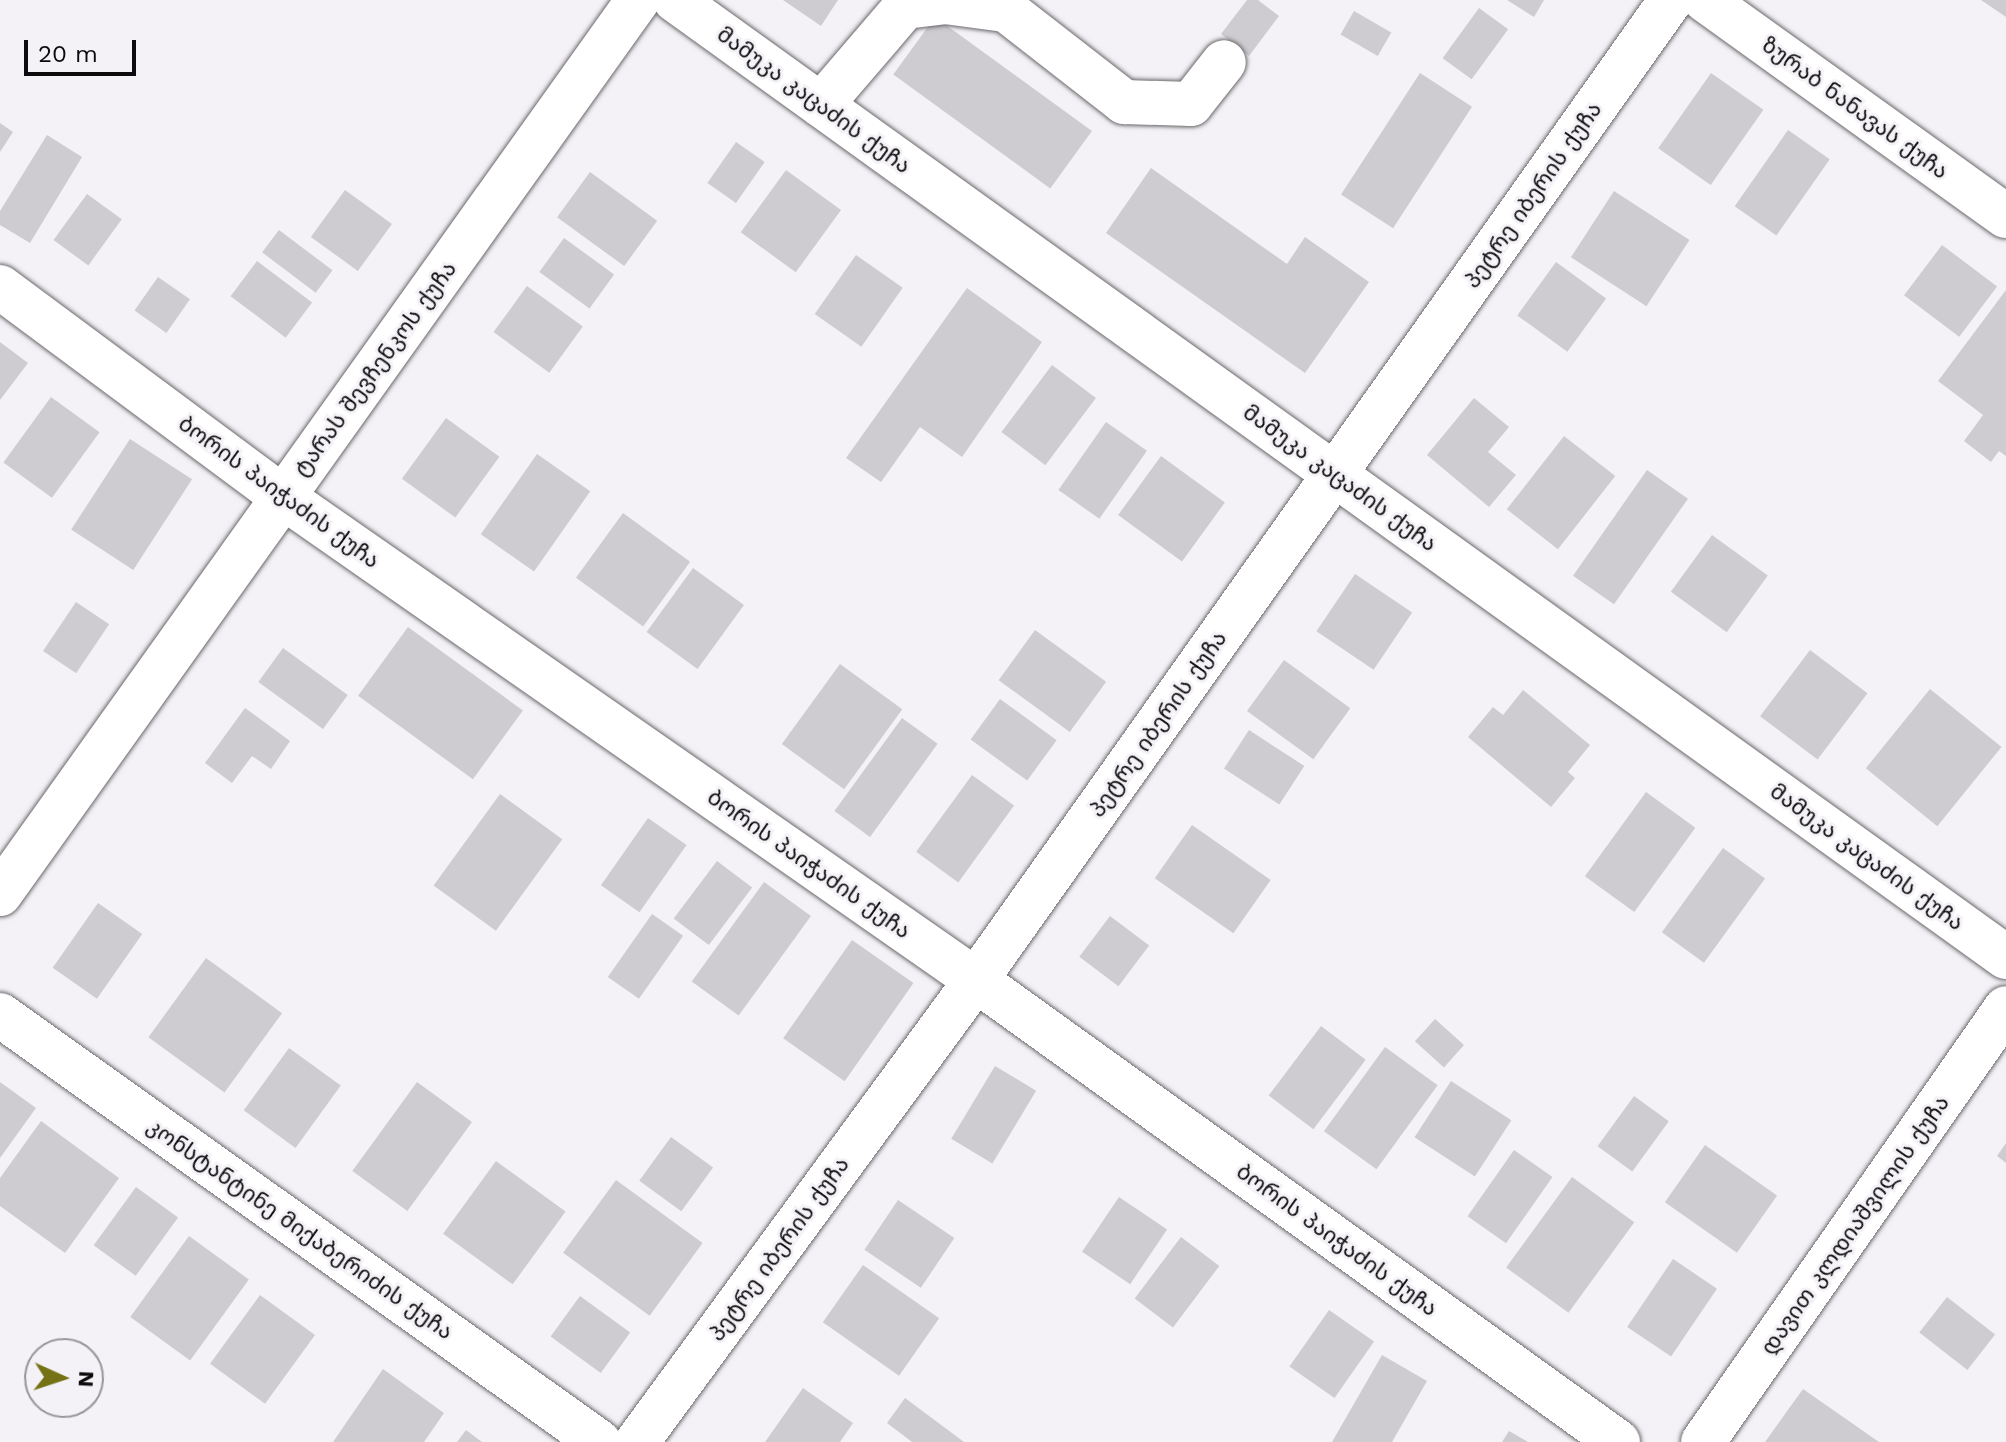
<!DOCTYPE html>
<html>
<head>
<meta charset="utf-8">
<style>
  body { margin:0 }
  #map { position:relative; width:2006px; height:1442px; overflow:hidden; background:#f5f2f7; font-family:"Work Sans","Noto Sans Georgian",sans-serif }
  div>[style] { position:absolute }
  .building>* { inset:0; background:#ceccd0; transform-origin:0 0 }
  .roads { filter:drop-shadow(0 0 2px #6b696c) drop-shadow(0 0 2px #6b696c) }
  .minor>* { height:44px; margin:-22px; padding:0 22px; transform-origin:22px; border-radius:22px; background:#fff }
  span { translate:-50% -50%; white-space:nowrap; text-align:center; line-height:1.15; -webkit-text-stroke:6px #f5f2f7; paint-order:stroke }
  .street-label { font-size:22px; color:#0c0b0c }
  .north { position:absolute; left:24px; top:1338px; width:80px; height:80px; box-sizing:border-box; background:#f5f2f7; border:2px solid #989699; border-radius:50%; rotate:93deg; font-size:22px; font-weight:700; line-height:32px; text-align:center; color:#0c0b0c }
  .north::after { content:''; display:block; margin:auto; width:28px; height:36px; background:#757216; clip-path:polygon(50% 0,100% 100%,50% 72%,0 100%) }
  .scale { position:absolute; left:24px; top:40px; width:112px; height:36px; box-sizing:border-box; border:4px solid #0c0b0c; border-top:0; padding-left:10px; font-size:24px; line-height:28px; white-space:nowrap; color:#0c0b0c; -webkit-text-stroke:6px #f5f2f7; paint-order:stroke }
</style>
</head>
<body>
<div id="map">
  <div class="building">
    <div style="clip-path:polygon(783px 0,838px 0,821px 26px)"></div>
    <div style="clip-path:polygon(1247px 0,1258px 0,1279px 16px,1249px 56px,1221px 34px)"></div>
    <div style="clip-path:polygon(1507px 0,1544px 0,1534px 17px)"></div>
    <div style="clip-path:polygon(1981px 0,2006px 0,2006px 17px)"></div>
    <div style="left:1479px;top:8px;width:36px;height:62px;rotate:36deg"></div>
    <div style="left:1354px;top:11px;width:43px;height:27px;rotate:30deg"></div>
    <div style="left:935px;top:17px;width:194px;height:71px;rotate:36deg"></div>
    <div style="left:1420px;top:73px;width:62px;height:145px;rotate:33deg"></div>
    <div style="left:1711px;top:73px;width:64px;height:92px;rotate:35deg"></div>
    <div style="clip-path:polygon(0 123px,13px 132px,0 152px)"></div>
    <div style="left:1788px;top:130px;width:51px;height:93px;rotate:35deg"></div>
    <div style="clip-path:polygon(47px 135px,82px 157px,30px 243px,0 225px,0 211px)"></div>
    <div style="left:736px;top:142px;width:35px;height:50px;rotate:35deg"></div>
    <div style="clip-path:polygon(1151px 168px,1287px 264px,1305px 237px,1369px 282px,1305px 373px,1106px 233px)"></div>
    <div style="left:786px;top:170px;width:68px;height:77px;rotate:36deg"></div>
    <div style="left:590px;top:172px;width:83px;height:56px;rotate:36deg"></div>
    <div style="left:345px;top:190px;width:58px;height:58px;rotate:36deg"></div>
    <div style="left:1614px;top:191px;width:90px;height:79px;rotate:33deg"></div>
    <div style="left:87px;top:194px;width:43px;height:57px;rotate:36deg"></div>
    <div style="left:279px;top:230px;width:67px;height:28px;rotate:37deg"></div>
    <div style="left:564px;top:238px;width:62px;height:42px;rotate:36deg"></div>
    <div style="left:1942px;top:245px;width:69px;height:63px;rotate:37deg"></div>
    <div style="left:856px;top:255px;width:57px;height:72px;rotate:35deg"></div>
    <div style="left:257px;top:261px;width:69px;height:44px;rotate:37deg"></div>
    <div style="left:1556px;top:262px;width:62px;height:66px;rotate:36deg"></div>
    <div style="left:158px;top:277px;width:39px;height:41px;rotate:35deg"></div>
    <div style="left:527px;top:286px;width:69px;height:57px;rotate:36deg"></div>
    <div style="clip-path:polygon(967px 288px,1042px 342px,962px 457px,920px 427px,881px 482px,846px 458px)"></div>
    <div style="clip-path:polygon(2006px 290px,2006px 456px,1999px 451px,1991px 462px,1964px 441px,1983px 415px,1938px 381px)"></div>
    <div style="clip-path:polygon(0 342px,28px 363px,0 400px)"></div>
    <div style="left:1052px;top:365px;width:55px;height:84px;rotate:37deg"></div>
    <div style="left:51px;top:397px;width:60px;height:81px;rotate:36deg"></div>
    <div style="clip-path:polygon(1474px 398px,1509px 427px,1488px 452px,1516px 475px,1489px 507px,1427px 455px)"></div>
    <div style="left:446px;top:418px;width:66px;height:75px;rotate:36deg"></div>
    <div style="left:1106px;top:422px;width:50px;height:83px;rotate:35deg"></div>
    <div style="left:1564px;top:436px;width:65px;height:93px;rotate:38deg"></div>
    <div style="left:130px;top:439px;width:74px;height:108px;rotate:33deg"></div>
    <div style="left:537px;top:454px;width:65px;height:98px;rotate:35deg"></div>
    <div style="left:1161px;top:456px;width:79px;height:73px;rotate:36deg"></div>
    <div style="left:1647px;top:470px;width:50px;height:129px;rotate:35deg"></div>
    <div style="left:623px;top:513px;width:83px;height:80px;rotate:36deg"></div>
    <div style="left:1712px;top:535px;width:69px;height:70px;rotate:36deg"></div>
    <div style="left:693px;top:568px;width:63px;height:79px;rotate:36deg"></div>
    <div style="left:1355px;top:574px;width:69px;height:69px;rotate:34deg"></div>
    <div style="left:76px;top:602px;width:40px;height:59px;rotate:34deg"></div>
    <div style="left:408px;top:627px;width:142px;height:85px;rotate:36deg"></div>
    <div style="left:1035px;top:630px;width:88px;height:62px;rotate:36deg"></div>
    <div style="left:283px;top:648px;width:80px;height:42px;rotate:36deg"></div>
    <div style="left:1810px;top:650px;width:72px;height:83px;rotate:37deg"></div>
    <div style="left:1284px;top:660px;width:82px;height:63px;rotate:36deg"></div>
    <div style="left:840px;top:664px;width:77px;height:99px;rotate:36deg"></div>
    <div style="left:1930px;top:689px;width:92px;height:102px;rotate:39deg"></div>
    <div style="clip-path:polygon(1523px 690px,1590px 745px,1568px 772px,1575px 778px,1551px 807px,1468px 737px,1493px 707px,1503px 715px)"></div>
    <div style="left:1000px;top:699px;width:70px;height:50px;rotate:36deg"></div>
    <div style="clip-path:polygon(245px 708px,290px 741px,271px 769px,252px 756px,232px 783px,205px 763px)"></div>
    <div style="left:902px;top:718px;width:44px;height:115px;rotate:36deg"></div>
    <div style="left:1249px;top:730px;width:66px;height:46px;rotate:33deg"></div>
    <div style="left:972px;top:775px;width:52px;height:95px;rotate:36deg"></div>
    <div style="left:1646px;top:792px;width:61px;height:104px;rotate:36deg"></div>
    <div style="left:500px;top:794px;width:77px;height:113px;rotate:36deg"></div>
    <div style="left:648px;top:818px;width:47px;height:82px;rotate:35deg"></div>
    <div style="left:1192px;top:825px;width:96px;height:65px;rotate:35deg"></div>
    <div style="left:1723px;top:848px;width:52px;height:104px;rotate:36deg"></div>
    <div style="left:717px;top:861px;width:44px;height:72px;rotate:37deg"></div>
    <div style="left:764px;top:882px;width:58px;height:123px;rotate:36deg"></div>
    <div style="left:98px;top:903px;width:54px;height:79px;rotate:35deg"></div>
    <div style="left:652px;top:914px;width:38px;height:77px;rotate:35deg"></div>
    <div style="left:1110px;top:916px;width:49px;height:51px;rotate:37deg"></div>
    <div style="left:852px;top:940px;width:75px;height:120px;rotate:35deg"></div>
    <div style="left:206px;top:958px;width:94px;height:98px;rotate:36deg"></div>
    <div style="left:1435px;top:1019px;width:39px;height:30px;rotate:42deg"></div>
    <div style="left:1321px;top:1026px;width:56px;height:87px;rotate:37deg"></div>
    <div style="left:1385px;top:1047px;width:65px;height:104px;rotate:36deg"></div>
    <div style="left:289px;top:1048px;width:64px;height:77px;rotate:36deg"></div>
    <div style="left:995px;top:1066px;width:48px;height:85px;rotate:31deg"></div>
    <div style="left:1451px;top:1081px;width:72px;height:67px;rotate:33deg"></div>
    <div style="clip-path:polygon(0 1082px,36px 1108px,0 1158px)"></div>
    <div style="left:417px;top:1082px;width:68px;height:110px;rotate:36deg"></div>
    <div style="left:1634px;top:1096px;width:43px;height:62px;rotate:36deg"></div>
    <div style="clip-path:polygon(41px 1121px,119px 1178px,65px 1253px,0 1206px,0 1178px)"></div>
    <div style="left:671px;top:1137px;width:52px;height:54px;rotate:36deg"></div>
    <div style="clip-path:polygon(2006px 1143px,2006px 1163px,1997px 1156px)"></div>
    <div style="left:1705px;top:1145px;width:88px;height:70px;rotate:35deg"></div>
    <div style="left:1514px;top:1150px;width:47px;height:81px;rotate:35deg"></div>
    <div style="left:496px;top:1161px;width:86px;height:90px;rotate:36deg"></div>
    <div style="left:1572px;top:1177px;width:77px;height:112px;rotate:36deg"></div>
    <div style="left:616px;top:1180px;width:107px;height:90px;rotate:36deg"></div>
    <div style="left:136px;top:1187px;width:52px;height:72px;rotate:36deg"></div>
    <div style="left:1119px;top:1197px;width:58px;height:66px;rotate:34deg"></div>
    <div style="left:898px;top:1200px;width:68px;height:60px;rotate:34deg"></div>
    <div style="left:189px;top:1236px;width:74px;height:100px;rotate:36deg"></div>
    <div style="left:1181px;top:1237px;width:48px;height:77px;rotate:37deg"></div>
    <div style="left:1673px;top:1259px;width:53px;height:82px;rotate:34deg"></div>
    <div style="left:863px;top:1265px;width:93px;height:70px;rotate:35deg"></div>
    <div style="left:260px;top:1295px;width:68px;height:85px;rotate:36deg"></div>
    <div style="left:580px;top:1296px;width:62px;height:50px;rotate:36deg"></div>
    <div style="left:1947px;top:1297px;width:61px;height:45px;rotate:38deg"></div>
    <div style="left:1329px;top:1310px;width:55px;height:69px;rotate:35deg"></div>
    <div style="clip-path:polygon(1382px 1355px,1427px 1381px,1392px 1442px,1332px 1442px)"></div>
    <div style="clip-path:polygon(383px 1369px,444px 1413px,424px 1442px,333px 1442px)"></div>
    <div style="clip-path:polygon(803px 1388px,853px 1423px,840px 1442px,765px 1442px)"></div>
    <div style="clip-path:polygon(1803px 1389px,1879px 1442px,1765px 1442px)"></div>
    <div style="clip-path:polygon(905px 1398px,964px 1442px,912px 1442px,887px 1423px)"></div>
    <div style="clip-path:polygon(466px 1430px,482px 1442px,457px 1442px)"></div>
    <div style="clip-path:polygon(1509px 1431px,1528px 1442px,1502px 1442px)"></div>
  </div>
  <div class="roads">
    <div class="minor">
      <div style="left:675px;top:0;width:1639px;rotate:35.72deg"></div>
      <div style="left:1705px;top:0;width:370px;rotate:35.7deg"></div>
      <div style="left:821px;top:105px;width:129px;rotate:-49.4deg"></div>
      <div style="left:905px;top:7px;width:40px;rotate:-7.1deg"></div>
      <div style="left:945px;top:2px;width:62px;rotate:7.5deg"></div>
      <div style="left:1006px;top:10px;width:150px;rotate:37.9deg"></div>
      <div style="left:1124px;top:102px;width:67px;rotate:1.7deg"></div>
      <div style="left:1191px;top:104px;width:53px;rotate:-51.8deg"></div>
      <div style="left:0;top:287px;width:352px;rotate:36.6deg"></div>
      <div style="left:283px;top:497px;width:845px;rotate:34.88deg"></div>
      <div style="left:976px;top:980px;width:791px;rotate:35.74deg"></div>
      <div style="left:0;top:894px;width:1098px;rotate:-54.49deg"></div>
      <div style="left:0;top:1015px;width:736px;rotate:35.48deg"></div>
      <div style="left:637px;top:1442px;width:573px;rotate:-53.73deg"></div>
      <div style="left:976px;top:980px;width:1201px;rotate:-54.66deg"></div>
      <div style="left:1703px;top:1442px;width:529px;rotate:-55.08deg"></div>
    </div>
  </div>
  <div class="street-label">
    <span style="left:814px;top:100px;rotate:36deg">მამუკა კაცაძის ქუჩა</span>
    <span style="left:1855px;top:108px;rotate:36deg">ზურაბ ნანავას ქუჩა</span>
    <span style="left:1533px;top:195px;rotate:-55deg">პეტრე იბერის ქუჩა</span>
    <span style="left:375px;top:369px;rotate:-54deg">ტარას შევჩენკოს ქუჩა</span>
    <span style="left:1340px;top:478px;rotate:36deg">მამუკა კაცაძის ქუჩა</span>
    <span style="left:279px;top:492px;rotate:36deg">ბორის პაიჭაძის ქუჩა</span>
    <span style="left:1158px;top:724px;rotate:-55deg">პეტრე იბერის ქუჩა</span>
    <span style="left:1867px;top:857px;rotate:36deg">მამუკა კაცაძის ქუჩა</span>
    <span style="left:809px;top:864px;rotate:35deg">ბორის პაიჭაძის ქუჩა</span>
    <span style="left:1855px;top:1225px;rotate:-55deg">დავით კლდიაშვილის ქუჩა</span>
    <span style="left:300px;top:1229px;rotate:35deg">კონსტანტინე მიქაბერიძის ქუჩა</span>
    <span style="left:1337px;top:1240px;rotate:36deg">ბორის პაიჭაძის ქუჩა</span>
    <span style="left:779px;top:1249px;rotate:-54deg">პეტრე იბერის ქუჩა</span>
  </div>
  <div class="north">N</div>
  <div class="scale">20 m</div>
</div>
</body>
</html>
